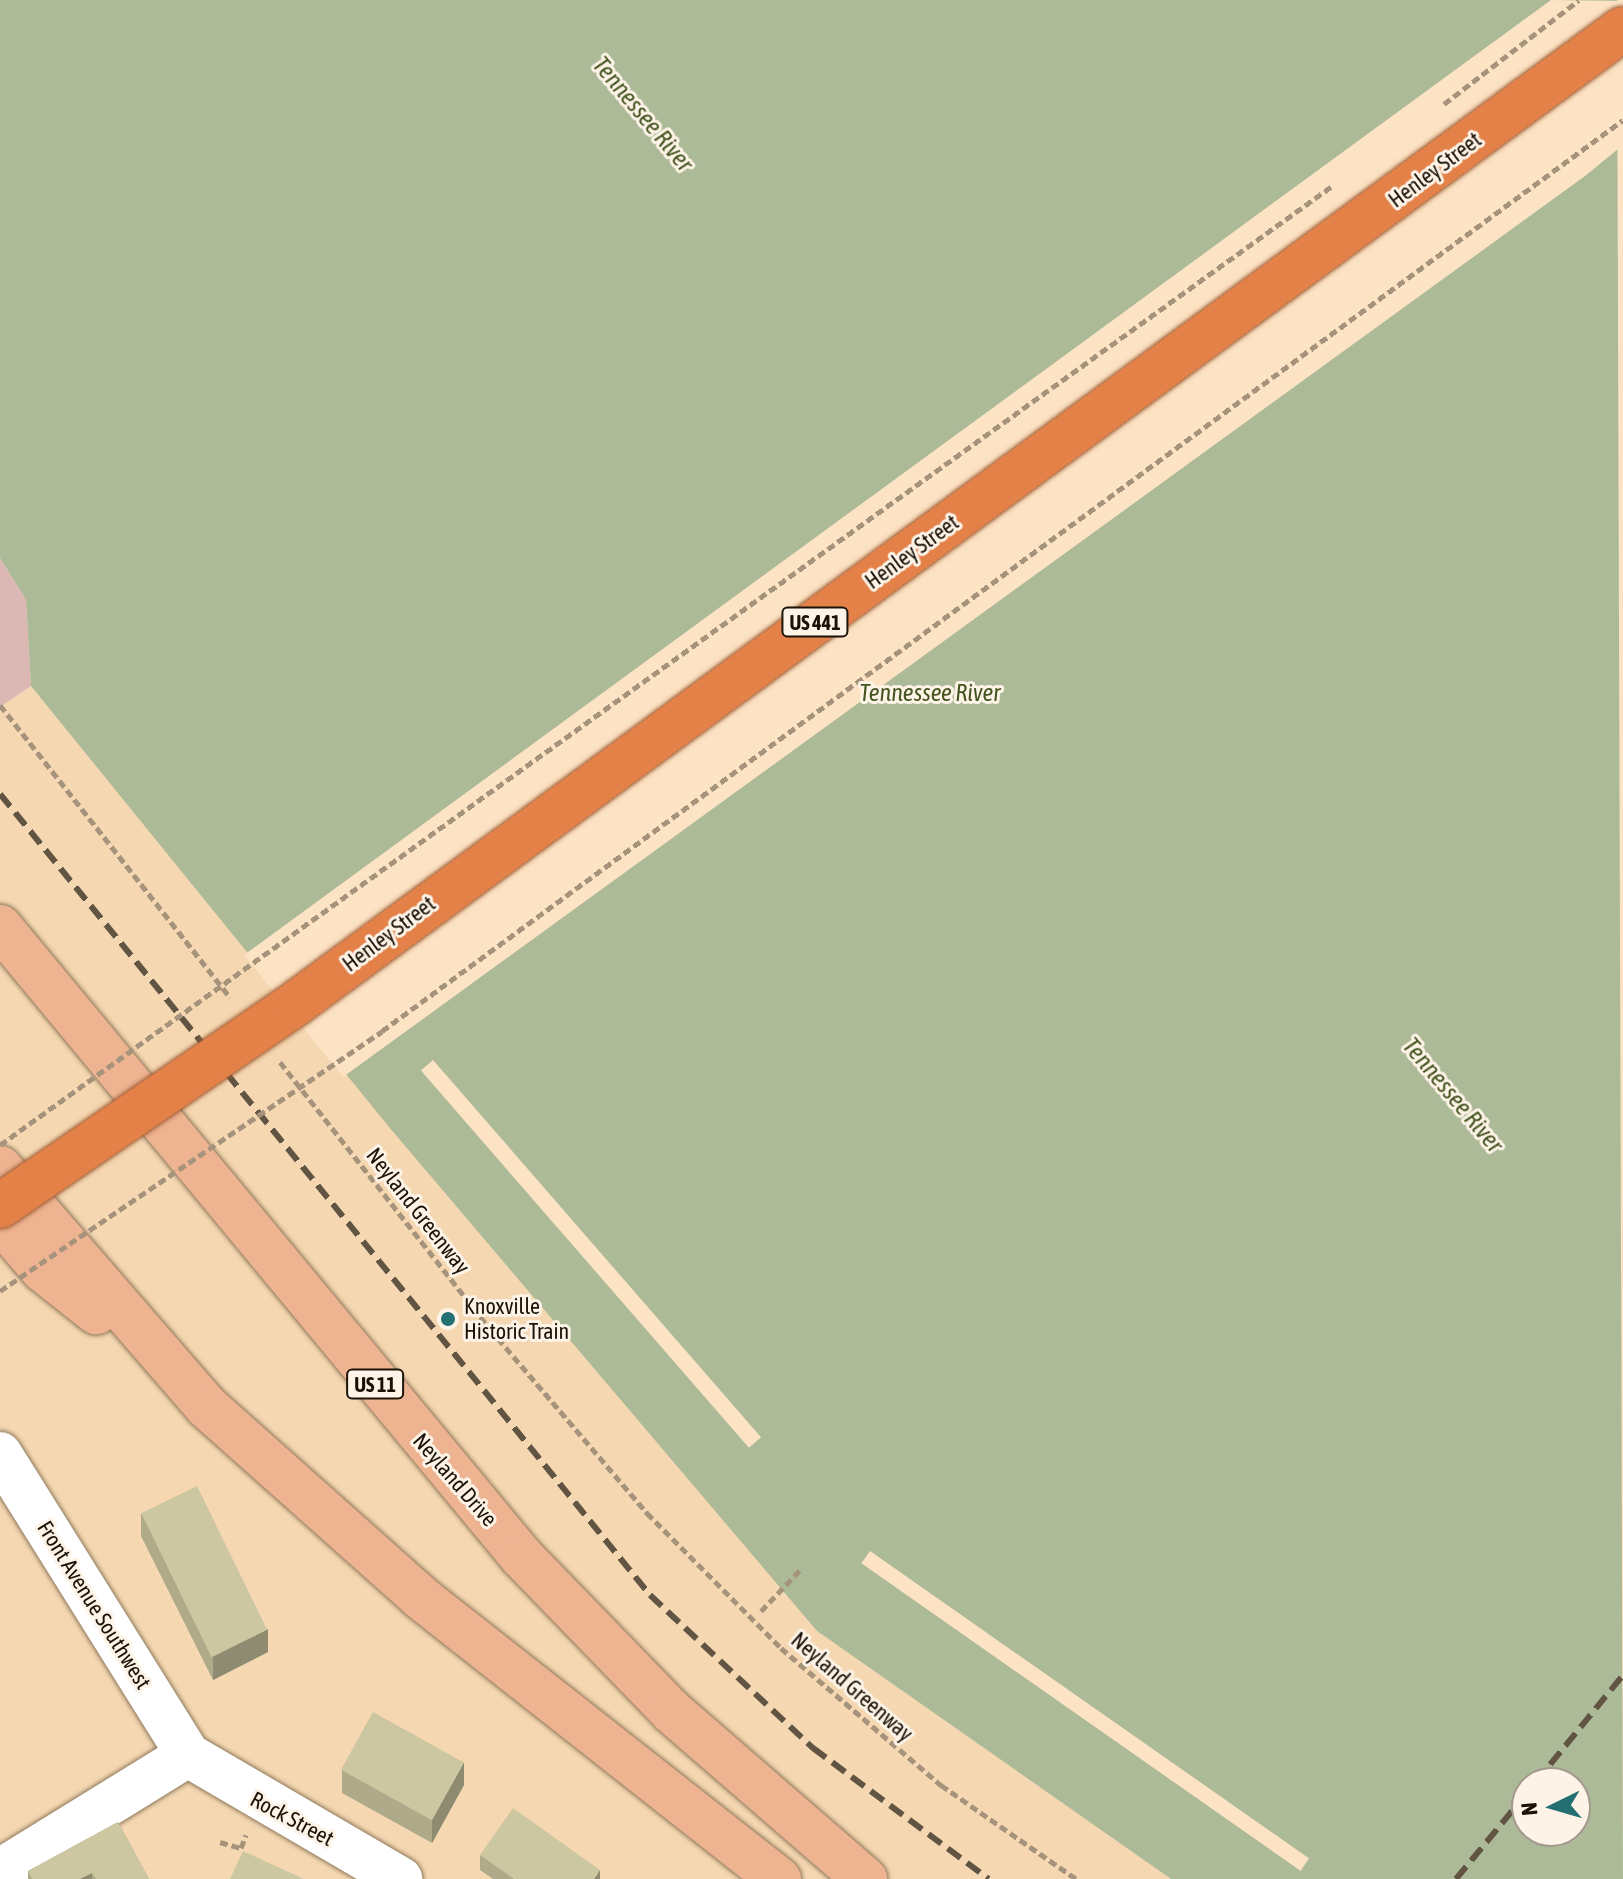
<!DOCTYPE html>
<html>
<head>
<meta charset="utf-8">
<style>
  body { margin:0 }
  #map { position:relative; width:1623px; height:1879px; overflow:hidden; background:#fce3c4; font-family:"Asap Condensed",sans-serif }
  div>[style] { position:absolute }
  .built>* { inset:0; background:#f5d8b2 }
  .green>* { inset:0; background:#dcb8b5 }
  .water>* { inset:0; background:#adba98 }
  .pier>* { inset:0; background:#fce3c4; transform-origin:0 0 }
  .path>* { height:5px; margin-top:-2.5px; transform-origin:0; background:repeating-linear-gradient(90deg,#a6937c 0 8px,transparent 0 12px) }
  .roads { filter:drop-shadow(0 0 2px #8e785b) drop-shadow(0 0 2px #8e785b) }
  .minor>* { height:44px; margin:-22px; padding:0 22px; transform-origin:22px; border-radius:22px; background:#fff }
  .major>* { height:44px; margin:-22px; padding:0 22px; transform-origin:22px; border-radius:22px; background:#eeb391 }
  .rail>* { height:6px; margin-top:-3px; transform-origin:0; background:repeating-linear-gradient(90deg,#615443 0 16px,transparent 0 24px) }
  .path-bridge>* { height:5px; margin-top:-2.5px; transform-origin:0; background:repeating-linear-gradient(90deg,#a6937c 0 8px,transparent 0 12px) }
  .bridges { filter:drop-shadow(0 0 2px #9d5a32) drop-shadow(0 0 2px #9d5a32) }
  .highway-bridge>* { height:44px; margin:-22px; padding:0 22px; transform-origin:22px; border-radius:22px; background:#e38148 }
  .wall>* { inset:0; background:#afaa8a }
  .shaded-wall>* { inset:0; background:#8f8b71 }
  .building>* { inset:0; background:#ccc6a1; transform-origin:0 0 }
  .dots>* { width:22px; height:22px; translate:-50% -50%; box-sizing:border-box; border:4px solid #fdf3e7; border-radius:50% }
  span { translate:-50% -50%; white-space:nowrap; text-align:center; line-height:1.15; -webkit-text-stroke:6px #fdf3e7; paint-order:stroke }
  .shield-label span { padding:2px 6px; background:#fdf3e7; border:2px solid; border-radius:6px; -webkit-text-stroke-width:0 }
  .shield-label { font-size:20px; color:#1b1308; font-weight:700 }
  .street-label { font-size:22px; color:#1b1308 }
  .poi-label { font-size:22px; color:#1b1308 }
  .left { translate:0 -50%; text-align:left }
  .water-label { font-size:24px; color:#445521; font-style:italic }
  .north { position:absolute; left:1511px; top:1767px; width:80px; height:80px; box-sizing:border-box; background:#fdf3e7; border:2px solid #a3998e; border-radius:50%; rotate:265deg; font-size:22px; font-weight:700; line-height:32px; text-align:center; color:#1b1308 }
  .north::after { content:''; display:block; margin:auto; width:28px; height:36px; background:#236f72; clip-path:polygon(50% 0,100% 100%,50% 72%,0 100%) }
</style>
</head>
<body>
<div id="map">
  <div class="built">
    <div style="clip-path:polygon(31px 686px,817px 1631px,1171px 1879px,0 1879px,0 707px)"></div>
  </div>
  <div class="green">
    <div style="clip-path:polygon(0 558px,26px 600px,31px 686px,0 707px)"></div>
  </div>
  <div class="water">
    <div style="clip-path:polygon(evenodd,0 0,1617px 0,1623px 1879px,1171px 1879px,817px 1631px,389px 1127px,31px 686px,26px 600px,0 558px,0 0,1527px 1783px,1575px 1783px,1575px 1831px,1527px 1831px,1527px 1783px)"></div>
  </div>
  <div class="pier">
    <div style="clip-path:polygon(1551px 0,1623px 1px,1623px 145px,1585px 176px,343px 1077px,244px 955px)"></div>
    <div style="left:433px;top:1060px;width:500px;height:16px;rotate:49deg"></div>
    <div style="left:870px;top:1551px;width:536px;height:15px;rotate:35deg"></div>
  </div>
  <div class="path">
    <div style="left:0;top:705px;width:372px;rotate:51.8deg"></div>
    <div style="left:280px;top:1062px;width:340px;rotate:51.8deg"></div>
    <div style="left:490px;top:1329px;width:242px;rotate:49.5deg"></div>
    <div style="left:647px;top:1513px;width:190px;rotate:45.2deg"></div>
    <div style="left:781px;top:1648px;width:211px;rotate:40.6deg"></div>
    <div style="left:941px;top:1785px;width:165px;rotate:34.8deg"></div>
    <div style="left:761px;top:1611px;width:58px;rotate:-46.4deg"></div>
    <div style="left:220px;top:1842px;width:22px;rotate:16deg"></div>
    <div style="left:241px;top:1848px;width:14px;rotate:-69deg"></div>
  </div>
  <div class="roads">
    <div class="minor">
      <div style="left:0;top:1454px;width:355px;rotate:58deg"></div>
      <div style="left:188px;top:1755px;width:246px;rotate:30.3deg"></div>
      <div style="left:0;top:1871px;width:221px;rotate:-31.7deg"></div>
    </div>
    <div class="major">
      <div style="left:0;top:927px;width:818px;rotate:50.36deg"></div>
      <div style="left:522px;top:1557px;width:214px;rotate:45.9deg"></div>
      <div style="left:671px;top:1711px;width:257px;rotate:40.9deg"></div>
      <div style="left:0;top:1168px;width:315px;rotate:49.1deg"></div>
      <div style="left:206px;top:1406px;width:287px;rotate:41.7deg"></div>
      <div style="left:420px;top:1597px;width:457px;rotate:38.2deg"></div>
      <div style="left:0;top:1220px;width:66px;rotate:49.3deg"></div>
      <div style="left:43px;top:1270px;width:68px;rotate:38.4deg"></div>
    </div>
  </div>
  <div class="rail">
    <div style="left:0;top:794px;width:1032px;rotate:50.94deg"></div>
    <div style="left:650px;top:1595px;width:224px;rotate:43.2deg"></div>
    <div style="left:813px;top:1748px;width:219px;rotate:36.7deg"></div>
    <div style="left:1535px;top:1783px;width:139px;rotate:-50.8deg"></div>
    <div style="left:1456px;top:1879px;width:112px;rotate:-50.5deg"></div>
  </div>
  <div class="path-bridge">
    <div style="left:1444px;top:104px;width:170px;rotate:-37.6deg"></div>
    <div style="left:0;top:1145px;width:1641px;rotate:-35.75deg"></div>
    <div style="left:0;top:1291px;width:462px;rotate:-34.2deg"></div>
    <div style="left:382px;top:1031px;width:1539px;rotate:-36.28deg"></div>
  </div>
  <div class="bridges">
    <div class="highway-bridge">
      <div style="left:0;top:1206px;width:358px;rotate:-34.4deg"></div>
      <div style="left:295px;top:1004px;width:1647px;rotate:-36.29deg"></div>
    </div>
  </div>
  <div class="wall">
    <div style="clip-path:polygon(141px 1513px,268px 1652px,213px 1680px,141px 1536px)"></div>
    <div style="clip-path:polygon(342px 1770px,464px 1785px,432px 1843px,342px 1793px)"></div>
    <div style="clip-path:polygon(118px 1822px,149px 1879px,28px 1879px,28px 1871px)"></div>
    <div style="clip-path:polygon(480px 1855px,600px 1879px,493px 1879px,480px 1870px)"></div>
  </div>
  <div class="shaded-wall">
    <div style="clip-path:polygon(268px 1629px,268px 1652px,213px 1680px,213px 1657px)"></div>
    <div style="clip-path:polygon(464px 1762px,464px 1785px,432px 1843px,432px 1820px)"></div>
    <div style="clip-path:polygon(600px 1870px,600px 1879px,594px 1879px)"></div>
    <div style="clip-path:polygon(92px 1873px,92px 1879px,80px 1879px)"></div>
  </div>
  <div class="building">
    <div style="left:197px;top:1486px;width:160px;height:62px;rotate:64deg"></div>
    <div style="left:373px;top:1712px;width:104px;height:66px;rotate:29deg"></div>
    <div style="clip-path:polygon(513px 1808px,600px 1870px,594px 1879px,514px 1879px,480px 1855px)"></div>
    <div style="clip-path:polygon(118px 1822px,149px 1879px,96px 1879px,92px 1873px,80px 1879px,32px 1879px,28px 1871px)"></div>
    <div style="clip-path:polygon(243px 1851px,304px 1879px,230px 1879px)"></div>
  </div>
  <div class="dots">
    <div style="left:448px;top:1319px;background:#236f72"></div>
  </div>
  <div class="shield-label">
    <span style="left:815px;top:622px">US 441</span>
    <span style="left:375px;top:1384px">US 11</span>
  </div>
  <div class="street-label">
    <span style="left:1435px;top:170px;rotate:-37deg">Henley Street</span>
    <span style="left:912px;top:552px;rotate:-36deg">Henley Street</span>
    <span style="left:389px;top:934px;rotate:-37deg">Henley Street</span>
    <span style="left:418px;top:1211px;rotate:52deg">Neyland Greenway</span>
    <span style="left:455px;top:1480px;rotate:49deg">Neyland Drive</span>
    <span style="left:94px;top:1605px;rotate:58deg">Front Avenue Southwest</span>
    <span style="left:852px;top:1687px;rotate:41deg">Neyland Greenway</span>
    <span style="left:292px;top:1819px;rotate:28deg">Rock Street</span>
  </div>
  <div class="poi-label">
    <span class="left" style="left:464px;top:1319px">Knoxville<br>Historic Train</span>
  </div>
  <div class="water-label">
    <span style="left:643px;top:114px;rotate:50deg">Tennessee River</span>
    <span style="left:930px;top:693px">Tennessee River</span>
    <span style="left:1453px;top:1095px;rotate:50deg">Tennessee River</span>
  </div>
  <div class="north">N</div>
</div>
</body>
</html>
